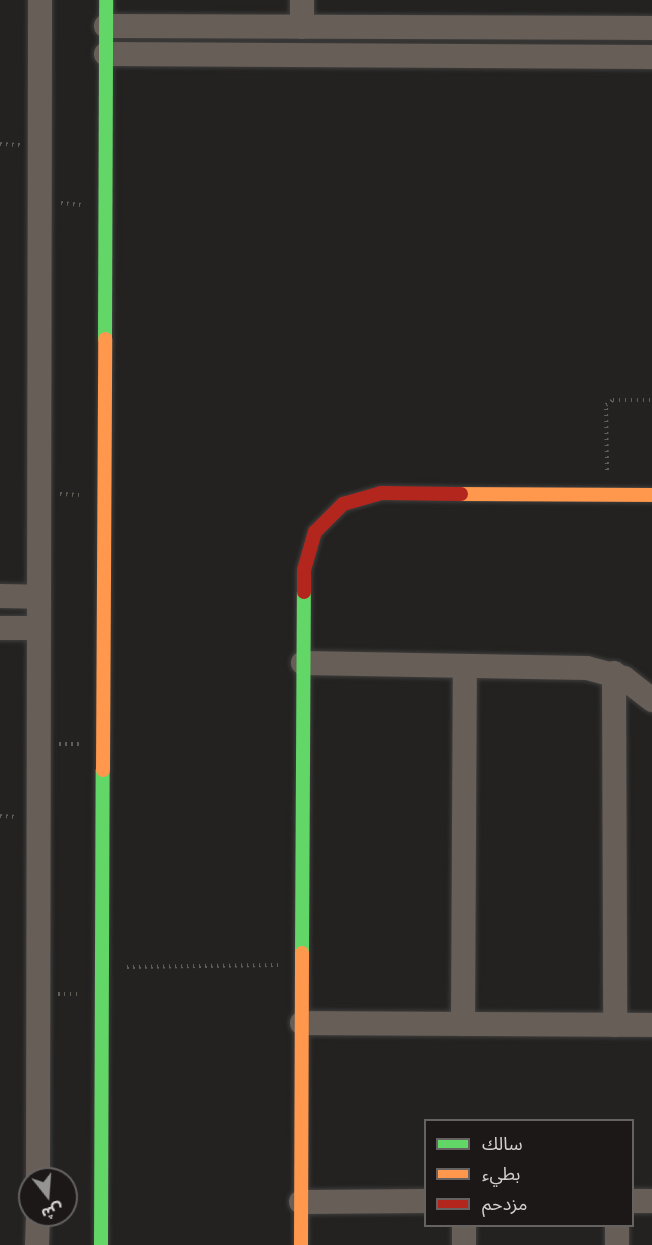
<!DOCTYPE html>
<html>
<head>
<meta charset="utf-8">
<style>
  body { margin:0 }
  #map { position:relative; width:652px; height:1245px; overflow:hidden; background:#232221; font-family:Manrope,"Noto Sans Arabic",sans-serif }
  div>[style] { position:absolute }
  .path>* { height:4px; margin-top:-2px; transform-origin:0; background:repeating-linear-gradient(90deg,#615d58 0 1.5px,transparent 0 6px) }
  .roads { filter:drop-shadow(0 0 2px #3f3e3d) drop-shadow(0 0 2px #3f3e3d) }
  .street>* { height:24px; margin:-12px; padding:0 12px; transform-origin:12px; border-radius:12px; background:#675e57 }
  .fast>* { height:14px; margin:-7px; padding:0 7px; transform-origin:7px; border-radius:7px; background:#63d668 }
  .slow>* { height:14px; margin:-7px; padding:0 7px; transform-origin:7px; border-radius:7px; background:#ff974d }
  .jam>* { height:14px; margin:-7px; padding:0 7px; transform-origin:7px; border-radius:7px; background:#b3261e }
  span { translate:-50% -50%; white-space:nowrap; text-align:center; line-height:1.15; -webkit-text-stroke:4.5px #1b1817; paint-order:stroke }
  .legend { position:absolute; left:424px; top:1119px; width:210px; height:108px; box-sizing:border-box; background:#1b1817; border:2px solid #656261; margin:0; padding:8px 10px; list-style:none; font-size:18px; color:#d3d1d0 }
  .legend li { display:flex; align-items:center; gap:12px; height:30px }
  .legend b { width:30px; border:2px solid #656261 }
  .north { position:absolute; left:18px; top:1167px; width:60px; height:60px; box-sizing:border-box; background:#1b1817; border:2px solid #656261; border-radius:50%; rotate:163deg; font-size:16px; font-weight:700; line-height:24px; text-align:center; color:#d3d1d0 }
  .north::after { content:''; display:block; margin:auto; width:21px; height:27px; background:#959493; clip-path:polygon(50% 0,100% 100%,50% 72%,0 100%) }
</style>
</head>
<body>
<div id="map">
  <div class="path">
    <div style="left:0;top:144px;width:20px;rotate:3deg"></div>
    <div style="left:61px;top:203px;width:20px;rotate:6deg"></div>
    <div style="left:607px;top:470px;width:65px;rotate:-90.9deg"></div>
    <div style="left:606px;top:405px;width:9px;rotate:-36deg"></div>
    <div style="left:613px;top:400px;width:39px"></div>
    <div style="left:60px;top:494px;width:19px;rotate:3deg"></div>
    <div style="left:59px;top:744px;width:20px"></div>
    <div style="left:0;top:816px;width:17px;rotate:3deg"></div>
    <div style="left:127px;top:967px;width:151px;rotate:-0.8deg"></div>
    <div style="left:58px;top:994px;width:19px"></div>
  </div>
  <div class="roads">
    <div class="street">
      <div style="left:302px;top:0;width:27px;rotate:90deg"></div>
      <div style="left:106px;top:26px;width:546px;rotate:0.21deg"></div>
      <div style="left:106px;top:54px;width:546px;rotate:0.31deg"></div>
      <div style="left:0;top:596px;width:39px;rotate:1deg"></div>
      <div style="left:0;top:628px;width:39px"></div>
      <div style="left:303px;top:663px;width:284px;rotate:1deg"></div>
      <div style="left:587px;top:668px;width:38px;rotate:15deg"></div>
      <div style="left:624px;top:678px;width:36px;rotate:38deg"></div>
      <div style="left:614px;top:673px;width:352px;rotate:89.8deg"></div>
      <div style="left:302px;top:1023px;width:350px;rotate:0.3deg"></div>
      <div style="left:463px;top:1024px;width:358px;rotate:-89.7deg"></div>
      <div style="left:38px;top:1179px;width:1179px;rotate:-89.9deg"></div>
      <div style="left:632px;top:1201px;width:20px"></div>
      <div style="left:301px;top:1202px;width:125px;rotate:-0.5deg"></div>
      <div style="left:464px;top:1226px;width:19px;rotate:90deg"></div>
      <div style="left:617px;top:1226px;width:19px;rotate:90deg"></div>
      <div style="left:37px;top:1245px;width:30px;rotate:-88deg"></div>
    </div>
    <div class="fast">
      <div style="left:105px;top:339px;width:339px;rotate:-89.8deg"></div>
      <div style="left:302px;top:953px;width:361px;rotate:-89.7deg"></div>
      <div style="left:101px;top:1245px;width:475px;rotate:-89.8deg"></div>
    </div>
    <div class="slow">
      <div style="left:461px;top:494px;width:191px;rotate:0.3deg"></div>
      <div style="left:103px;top:770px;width:431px;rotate:-89.7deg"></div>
      <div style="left:301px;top:1245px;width:292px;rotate:-89.8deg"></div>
    </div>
    <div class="jam">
      <div style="left:304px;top:592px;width:22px;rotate:-90deg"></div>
      <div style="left:304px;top:570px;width:40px;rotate:-74deg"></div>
      <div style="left:315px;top:532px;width:40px;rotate:-45deg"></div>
      <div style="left:343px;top:504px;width:40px;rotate:-16deg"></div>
      <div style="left:381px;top:493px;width:80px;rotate:0.7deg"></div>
    </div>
  </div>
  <ul class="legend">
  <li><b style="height:8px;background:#63d668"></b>سالك</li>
  <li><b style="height:8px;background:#ff974d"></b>بطيء</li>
  <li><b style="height:8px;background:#b3261e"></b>مزدحم</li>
  </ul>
  <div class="north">ش</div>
</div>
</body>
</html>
